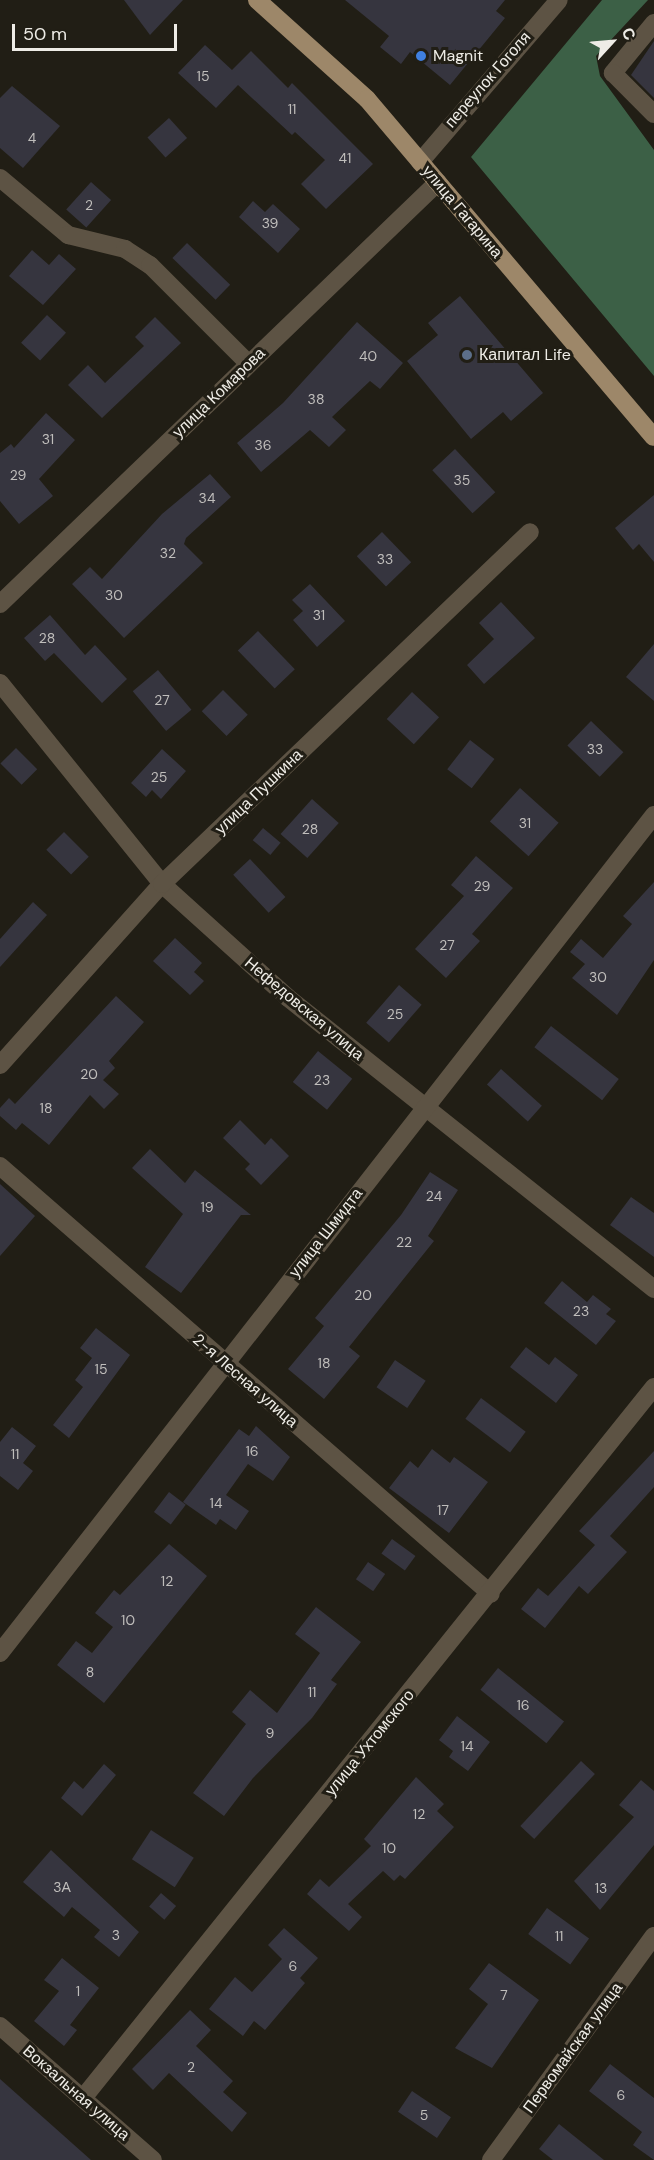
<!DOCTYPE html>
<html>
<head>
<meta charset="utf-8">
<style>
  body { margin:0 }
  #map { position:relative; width:654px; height:2160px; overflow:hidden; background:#211e15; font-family:"DM Sans",sans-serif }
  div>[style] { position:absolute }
  .forest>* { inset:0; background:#3c6046 }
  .building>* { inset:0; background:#36353f; transform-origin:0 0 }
  .minor>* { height:18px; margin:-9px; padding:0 9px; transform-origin:9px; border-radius:9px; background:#5d5344 }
  .major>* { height:18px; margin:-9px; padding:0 9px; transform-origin:9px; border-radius:9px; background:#9d8769 }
  .dots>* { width:16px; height:16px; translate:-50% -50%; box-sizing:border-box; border:3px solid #211e15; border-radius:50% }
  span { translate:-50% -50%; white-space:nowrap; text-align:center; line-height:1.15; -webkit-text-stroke:6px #211e15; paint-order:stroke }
  .number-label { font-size:14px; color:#c0bebc }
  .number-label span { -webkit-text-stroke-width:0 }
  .poi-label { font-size:16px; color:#eeece6 }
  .left { translate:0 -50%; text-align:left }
  .street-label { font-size:16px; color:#eeece6 }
  .north { position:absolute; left:582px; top:12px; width:60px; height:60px; -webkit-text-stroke:4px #211e15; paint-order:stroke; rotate:64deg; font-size:16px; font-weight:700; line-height:24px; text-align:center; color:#eeece6 }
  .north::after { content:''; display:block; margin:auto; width:21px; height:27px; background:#eeece6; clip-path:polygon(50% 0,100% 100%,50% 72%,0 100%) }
  .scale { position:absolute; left:12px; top:24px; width:165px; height:27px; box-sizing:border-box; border:3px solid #eeece6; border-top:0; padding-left:8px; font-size:18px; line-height:21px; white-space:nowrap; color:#eeece6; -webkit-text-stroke:4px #211e15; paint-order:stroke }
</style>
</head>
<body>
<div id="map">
  <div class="forest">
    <div style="clip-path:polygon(602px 0,648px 0,596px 56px,600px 76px,654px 150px,654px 376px,471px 157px)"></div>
  </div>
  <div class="building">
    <div style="clip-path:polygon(124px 0,183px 0,150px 35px)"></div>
    <div style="clip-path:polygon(345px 0,505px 0,496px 11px,505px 18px,450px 85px,410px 52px,401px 64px,380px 47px,389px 36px)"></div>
    <div style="clip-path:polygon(654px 41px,654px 98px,631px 75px)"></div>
    <div style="clip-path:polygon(205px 45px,232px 70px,251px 51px,288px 88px,292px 83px,373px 164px,326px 209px,301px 184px,325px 160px,295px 132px,292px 135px,238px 85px,216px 108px,178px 73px)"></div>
    <div style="clip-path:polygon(12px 86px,60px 126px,23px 168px,0 148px,0 98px)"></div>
    <div style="left:169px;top:118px;width:27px;height:29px;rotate:48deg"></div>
    <div style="left:91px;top:182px;width:27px;height:37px;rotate:42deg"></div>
    <div style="clip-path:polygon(253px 201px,265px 212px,273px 204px,300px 229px,278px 253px,239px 217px)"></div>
    <div style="left:187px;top:243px;width:60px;height:21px;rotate:44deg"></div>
    <div style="clip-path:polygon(32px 250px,49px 265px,59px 254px,76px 269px,43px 305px,9px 276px)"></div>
    <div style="clip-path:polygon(460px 296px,543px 393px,511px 421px,503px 412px,471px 439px,407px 361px,438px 335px,428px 323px)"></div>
    <div style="left:47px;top:315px;width:26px;height:38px;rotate:43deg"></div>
    <div style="clip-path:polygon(155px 317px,181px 343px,102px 418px,68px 385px,88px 365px,105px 383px,144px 346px,135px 337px)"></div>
    <div style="clip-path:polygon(357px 322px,403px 363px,380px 389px,370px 381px,332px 417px,346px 430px,329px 447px,310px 430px,261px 472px,237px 443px,283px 403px)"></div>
    <div style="clip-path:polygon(46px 413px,75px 440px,39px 479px,53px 496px,19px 524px,0 501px,0 453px,11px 444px,14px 448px)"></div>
    <div style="left:455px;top:449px;width:59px;height:31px;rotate:47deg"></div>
    <div style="clip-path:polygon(210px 474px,231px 497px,186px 538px,184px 544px,203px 563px,124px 638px,72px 584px,90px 567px,102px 579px,162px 514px)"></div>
    <div style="clip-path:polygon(654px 495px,654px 562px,639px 544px,633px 550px,615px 528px)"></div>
    <div style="left:382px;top:532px;width:42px;height:35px;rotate:46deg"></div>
    <div style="clip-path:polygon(310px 584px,345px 621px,317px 647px,293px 620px,303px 611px,292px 600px)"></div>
    <div style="clip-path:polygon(501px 602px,535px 638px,484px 684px,467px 665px,494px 639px,479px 623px)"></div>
    <div style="clip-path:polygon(50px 615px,85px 655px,95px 645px,127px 679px,102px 703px,54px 653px,45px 661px,24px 638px)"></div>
    <div style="left:258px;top:631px;width:53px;height:28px;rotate:46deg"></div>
    <div style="clip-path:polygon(654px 644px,654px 701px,626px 677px)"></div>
    <div style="left:158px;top:670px;width:52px;height:33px;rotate:50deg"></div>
    <div style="left:223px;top:690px;width:35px;height:30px;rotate:45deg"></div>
    <div style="left:412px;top:692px;width:37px;height:37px;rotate:43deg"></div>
    <div style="left:591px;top:721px;width:45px;height:34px;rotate:44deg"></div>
    <div style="left:470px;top:740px;width:31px;height:37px;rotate:38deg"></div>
    <div style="left:16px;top:748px;width:30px;height:22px;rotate:45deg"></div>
    <div style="clip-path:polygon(162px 749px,186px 771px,161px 799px,152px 790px,146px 797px,131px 783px)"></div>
    <div style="left:520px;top:788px;width:52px;height:45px;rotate:42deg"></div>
    <div style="left:312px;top:799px;width:36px;height:47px;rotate:42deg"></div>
    <div style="left:263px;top:828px;width:23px;height:16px;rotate:40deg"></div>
    <div style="left:64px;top:832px;width:35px;height:25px;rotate:45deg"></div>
    <div style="clip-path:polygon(476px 856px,513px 888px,472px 934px,480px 941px,446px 978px,415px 949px,464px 896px,451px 885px)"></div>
    <div style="left:250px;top:859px;width:52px;height:23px;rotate:47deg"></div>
    <div style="clip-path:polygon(654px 882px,654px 960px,617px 1015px,572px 978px,585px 964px,570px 952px,581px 939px,603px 958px,632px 924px,623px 916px)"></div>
    <div style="clip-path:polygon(33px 902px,47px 915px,0 967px,0 939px)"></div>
    <div style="clip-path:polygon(175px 938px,202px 963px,194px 972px,204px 981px,190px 995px,153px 961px)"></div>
    <div style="left:399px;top:985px;width:30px;height:50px;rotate:41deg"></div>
    <div style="clip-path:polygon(116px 996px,144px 1022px,109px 1061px,115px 1068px,103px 1080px,119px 1094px,104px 1109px,90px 1095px,49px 1145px,22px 1123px,16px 1130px,0 1116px,0 1108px,9px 1098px,15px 1104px)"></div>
    <div style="left:551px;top:1026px;width:86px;height:27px;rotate:38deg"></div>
    <div style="left:318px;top:1051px;width:44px;height:40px;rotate:39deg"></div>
    <div style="left:501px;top:1069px;width:55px;height:21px;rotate:42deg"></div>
    <div style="clip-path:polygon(240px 1120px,265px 1145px,271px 1138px,289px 1156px,261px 1185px,245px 1169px,250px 1164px,223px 1138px)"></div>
    <div style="clip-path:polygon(150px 1149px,185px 1183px,195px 1170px,251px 1215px,241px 1215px,181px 1293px,145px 1267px,183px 1214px,132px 1168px)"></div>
    <div style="clip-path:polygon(430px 1172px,458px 1190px,428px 1236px,434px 1241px,349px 1347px,360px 1356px,324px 1399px,288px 1369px,324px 1326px,315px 1318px,401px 1215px)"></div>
    <div style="clip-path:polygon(0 1184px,35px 1216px,0 1256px)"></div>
    <div style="clip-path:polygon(631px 1197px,654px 1213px,654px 1257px,610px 1225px)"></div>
    <div style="clip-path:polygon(562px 1281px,587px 1302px,593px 1295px,611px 1309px,606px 1314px,616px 1321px,596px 1345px,544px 1303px)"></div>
    <div style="clip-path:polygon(96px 1328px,130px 1355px,69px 1438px,53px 1425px,83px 1387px,75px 1380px,92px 1358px,80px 1348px)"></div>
    <div style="clip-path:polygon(526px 1347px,549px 1365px,555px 1357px,578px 1375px,556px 1403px,510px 1367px)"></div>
    <div style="left:395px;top:1360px;width:37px;height:33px;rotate:34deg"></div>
    <div style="left:481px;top:1398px;width:56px;height:26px;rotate:37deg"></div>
    <div style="clip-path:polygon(256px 1426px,290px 1457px,273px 1481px,248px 1464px,226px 1495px,249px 1511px,236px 1530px,220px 1519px,216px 1525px,183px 1502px,239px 1429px,249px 1436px)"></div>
    <div style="clip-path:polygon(12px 1427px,36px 1446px,23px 1463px,33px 1471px,18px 1490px,0 1476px,0 1442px)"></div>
    <div style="clip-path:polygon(432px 1449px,450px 1463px,454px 1457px,488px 1482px,449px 1533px,389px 1488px,410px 1461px,418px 1468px)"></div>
    <div style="clip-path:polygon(654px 1451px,654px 1487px,610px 1536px,627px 1552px,588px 1594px,579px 1586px,545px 1628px,521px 1609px,538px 1588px,548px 1596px,595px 1545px,579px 1531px)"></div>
    <div style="left:169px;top:1492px;width:21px;height:25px;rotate:37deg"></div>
    <div style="left:392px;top:1539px;width:29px;height:18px;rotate:36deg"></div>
    <div style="clip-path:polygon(169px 1544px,207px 1576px,104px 1703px,57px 1665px,76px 1641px,92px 1653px,113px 1627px,95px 1613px,114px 1590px,120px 1595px)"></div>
    <div style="left:368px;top:1562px;width:21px;height:21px;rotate:35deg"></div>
    <div style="clip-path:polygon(316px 1607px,361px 1642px,331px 1680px,337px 1684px,312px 1718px,253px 1778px,224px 1816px,193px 1793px,246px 1724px,232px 1712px,250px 1690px,277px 1713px,320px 1653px,295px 1634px)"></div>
    <div style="left:498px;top:1668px;width:85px;height:28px;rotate:39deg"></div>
    <div style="clip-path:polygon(457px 1716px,490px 1742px,468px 1771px,449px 1757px,453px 1751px,439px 1740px)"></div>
    <div style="left:581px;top:1761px;width:19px;height:89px;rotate:43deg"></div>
    <div style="clip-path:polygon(104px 1764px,116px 1775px,82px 1816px,61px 1798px,74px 1781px,83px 1789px)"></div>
    <div style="clip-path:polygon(416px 1777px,444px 1804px,437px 1811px,454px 1827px,405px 1879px,400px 1875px,394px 1881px,383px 1871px,348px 1904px,362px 1917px,349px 1931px,307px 1894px,320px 1879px,329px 1887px,371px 1846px,364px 1839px)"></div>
    <div style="clip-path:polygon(641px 1780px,654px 1791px,654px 1845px,600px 1910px,574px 1881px,634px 1817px,619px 1805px)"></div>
    <div style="left:151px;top:1830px;width:51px;height:35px;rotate:33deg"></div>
    <div style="clip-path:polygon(51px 1850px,139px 1932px,119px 1957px,94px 1937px,100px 1930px,72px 1907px,64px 1917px,23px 1882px)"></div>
    <div style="left:161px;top:1893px;width:20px;height:18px;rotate:41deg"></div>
    <div style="left:547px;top:1908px;width:52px;height:32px;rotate:36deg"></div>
    <div style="clip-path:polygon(284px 1928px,318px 1958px,300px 1978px,305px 1983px,265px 2030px,254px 2021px,243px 2036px,209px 2009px,235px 1977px,252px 1992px,282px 1959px,268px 1945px)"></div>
    <div style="clip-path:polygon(62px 1958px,99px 1988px,70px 2025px,77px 2030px,64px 2046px,34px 2021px,59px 1991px,44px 1980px)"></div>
    <div style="clip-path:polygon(489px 1963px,539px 2000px,492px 2068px,455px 2048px,488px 2004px,469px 1989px)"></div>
    <div style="clip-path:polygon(190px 2010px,211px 2030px,196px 2046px,233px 2081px,223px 2092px,247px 2113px,232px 2132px,169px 2073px,153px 2090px,132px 2069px)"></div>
    <div style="clip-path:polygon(610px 2064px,654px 2098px,654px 2160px,633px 2145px,642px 2132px,589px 2091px)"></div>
    <div style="clip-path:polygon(0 2079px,91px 2160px,0 2160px)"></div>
    <div style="left:412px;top:2091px;width:47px;height:25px;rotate:34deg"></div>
    <div style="clip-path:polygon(559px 2124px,604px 2160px,553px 2160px,539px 2149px)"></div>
  </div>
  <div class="minor">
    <div style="left:654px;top:23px;width:65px;rotate:129.4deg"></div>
    <div style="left:613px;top:73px;width:58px;rotate:45deg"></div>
    <div style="left:420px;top:162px;width:213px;rotate:-49.4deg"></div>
    <div style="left:0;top:178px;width:89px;rotate:40deg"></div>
    <div style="left:68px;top:235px;width:59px;rotate:13.8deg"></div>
    <div style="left:125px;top:249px;width:30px;rotate:33deg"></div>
    <div style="left:150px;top:265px;width:140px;rotate:45deg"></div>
    <div style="left:0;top:604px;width:608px;rotate:-43.93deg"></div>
    <div style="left:0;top:683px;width:258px;rotate:51.1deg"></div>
    <div style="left:162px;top:884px;width:169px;rotate:42.1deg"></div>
    <div style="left:287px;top:997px;width:469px;rotate:38.5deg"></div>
    <div style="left:0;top:1065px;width:243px;rotate:-48.2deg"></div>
    <div style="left:162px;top:884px;width:509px;rotate:-43.73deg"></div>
    <div style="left:0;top:1166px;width:651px;rotate:41.08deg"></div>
    <div style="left:0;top:1653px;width:1063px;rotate:-52.03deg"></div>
    <div style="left:0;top:2026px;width:203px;rotate:41.2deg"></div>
    <div style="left:83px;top:2098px;width:912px;rotate:-51.23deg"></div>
    <div style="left:491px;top:2160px;width:277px;rotate:-54deg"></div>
  </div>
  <div class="major">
    <div style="left:257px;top:0;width:148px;rotate:42deg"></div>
    <div style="left:367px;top:99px;width:443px;rotate:49.7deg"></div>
  </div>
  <div class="dots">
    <div style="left:421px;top:56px;background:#3f7fe0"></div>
    <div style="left:467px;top:355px;background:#5c6f8a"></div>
  </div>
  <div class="number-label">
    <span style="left:203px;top:76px">15</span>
    <span style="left:292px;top:109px">11</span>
    <span style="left:32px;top:138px">4</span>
    <span style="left:345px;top:158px">41</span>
    <span style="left:89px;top:205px">2</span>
    <span style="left:270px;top:223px">39</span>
    <span style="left:368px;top:356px">40</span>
    <span style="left:316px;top:399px">38</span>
    <span style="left:48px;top:439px">31</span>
    <span style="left:263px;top:445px">36</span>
    <span style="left:18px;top:475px">29</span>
    <span style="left:462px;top:480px">35</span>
    <span style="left:207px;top:498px">34</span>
    <span style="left:168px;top:553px">32</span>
    <span style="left:385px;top:559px">33</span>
    <span style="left:114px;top:595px">30</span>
    <span style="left:319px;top:615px">31</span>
    <span style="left:47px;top:638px">28</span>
    <span style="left:162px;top:700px">27</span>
    <span style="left:595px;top:749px">33</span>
    <span style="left:159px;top:777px">25</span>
    <span style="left:525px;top:823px">31</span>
    <span style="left:310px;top:829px">28</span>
    <span style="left:482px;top:886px">29</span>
    <span style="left:447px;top:945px">27</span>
    <span style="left:598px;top:977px">30</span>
    <span style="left:395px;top:1014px">25</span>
    <span style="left:89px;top:1074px">20</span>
    <span style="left:322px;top:1080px">23</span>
    <span style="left:46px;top:1108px">18</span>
    <span style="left:434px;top:1196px">24</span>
    <span style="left:207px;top:1207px">19</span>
    <span style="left:404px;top:1242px">22</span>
    <span style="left:363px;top:1295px">20</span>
    <span style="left:581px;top:1311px">23</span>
    <span style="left:324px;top:1363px">18</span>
    <span style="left:101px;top:1369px">15</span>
    <span style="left:252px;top:1451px">16</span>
    <span style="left:15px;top:1454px">11</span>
    <span style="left:216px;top:1503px">14</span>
    <span style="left:443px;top:1510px">17</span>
    <span style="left:167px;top:1581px">12</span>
    <span style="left:128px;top:1620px">10</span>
    <span style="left:90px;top:1672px">8</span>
    <span style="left:312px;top:1692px">11</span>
    <span style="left:523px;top:1705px">16</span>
    <span style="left:270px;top:1733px">9</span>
    <span style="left:467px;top:1746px">14</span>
    <span style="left:419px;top:1814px">12</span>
    <span style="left:389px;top:1848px">10</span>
    <span style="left:62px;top:1887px">3А</span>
    <span style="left:601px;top:1888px">13</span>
    <span style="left:116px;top:1935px">3</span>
    <span style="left:559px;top:1936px">11</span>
    <span style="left:293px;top:1966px">6</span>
    <span style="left:78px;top:1991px">1</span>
    <span style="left:504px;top:1995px">7</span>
    <span style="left:191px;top:2067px">2</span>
    <span style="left:621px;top:2095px">6</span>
    <span style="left:424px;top:2115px">5</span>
  </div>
  <div class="poi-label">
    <span class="left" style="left:433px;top:56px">Magnit</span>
    <span class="left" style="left:479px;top:355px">Капитал Life</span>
  </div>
  <div class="street-label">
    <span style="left:488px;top:80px;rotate:-49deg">переулок Гоголя</span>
    <span style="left:462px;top:212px;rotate:50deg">улица Гагарина</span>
    <span style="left:219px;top:393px;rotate:-44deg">улица Комарова</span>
    <span style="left:259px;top:792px;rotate:-44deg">улица Пушкина</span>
    <span style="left:304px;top:1009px;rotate:40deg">Нефедовская улица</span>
    <span style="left:326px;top:1233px;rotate:-52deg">улица Шмидта</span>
    <span style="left:245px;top:1381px;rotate:41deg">2-я Лесная улица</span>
    <span style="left:370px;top:1743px;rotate:-51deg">улица Ухтомского</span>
    <span style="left:573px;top:2048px;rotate:-54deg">Первомайская улица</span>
    <span style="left:76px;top:2093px;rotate:41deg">Вокзальная улица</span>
  </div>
  <div class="north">С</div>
  <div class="scale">50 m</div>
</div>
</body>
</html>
